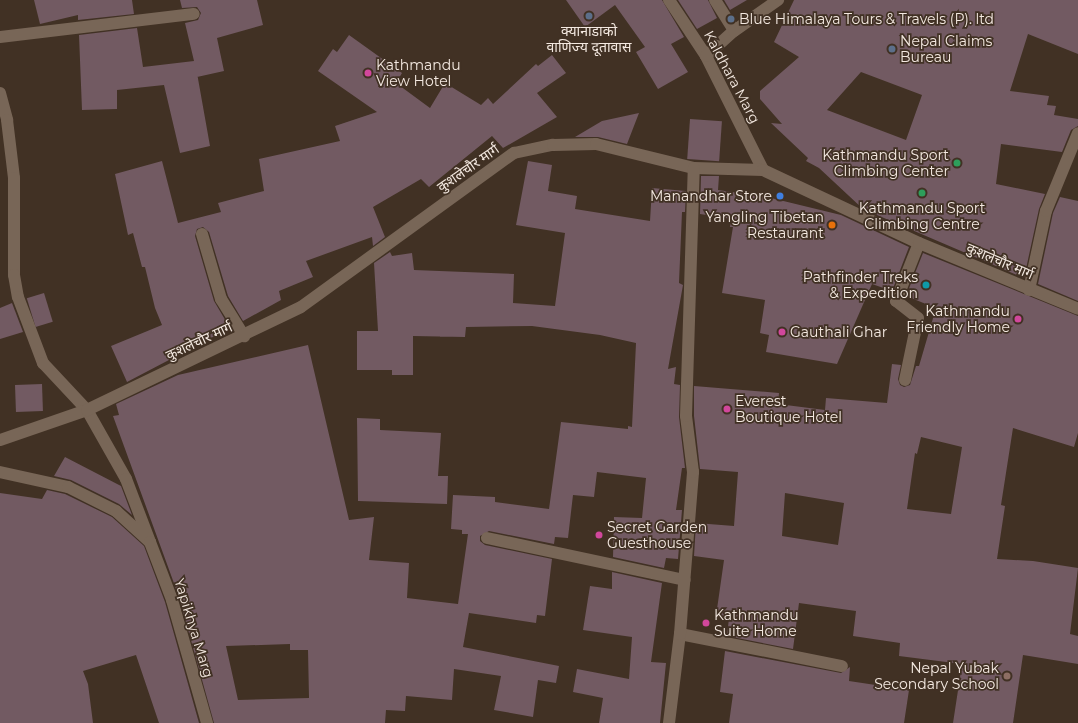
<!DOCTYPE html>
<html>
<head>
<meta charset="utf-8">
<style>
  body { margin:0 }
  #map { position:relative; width:1078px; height:723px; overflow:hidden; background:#413124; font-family:Montserrat,"Noto Sans Devanagari",sans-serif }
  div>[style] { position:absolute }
  .building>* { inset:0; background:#725a62; transform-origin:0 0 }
  .minor>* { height:12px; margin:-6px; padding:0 6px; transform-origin:6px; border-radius:6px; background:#786657 }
  .dots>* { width:11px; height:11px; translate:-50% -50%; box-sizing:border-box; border:2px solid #413124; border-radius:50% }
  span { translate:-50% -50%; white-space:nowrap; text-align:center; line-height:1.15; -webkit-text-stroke:3.5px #413124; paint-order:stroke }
  .poi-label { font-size:14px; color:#f4e9e1 }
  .left { translate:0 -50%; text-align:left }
  .right { translate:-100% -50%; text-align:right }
  .street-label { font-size:14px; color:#f4e9e1 }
</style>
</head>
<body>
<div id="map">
  <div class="building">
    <div style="clip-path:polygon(34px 0,132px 0,134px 14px,78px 20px,78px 15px,40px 24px)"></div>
    <div style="clip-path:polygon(180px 0,257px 0,263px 25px,217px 38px,224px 71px,197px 77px,197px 73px,210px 146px,180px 153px,164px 85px,117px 90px,117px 109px,82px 110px,79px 35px,137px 28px,143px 67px,194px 61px,185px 23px,198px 20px,201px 13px,197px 7px,182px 8px)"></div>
    <div style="clip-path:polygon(566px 0,662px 0,684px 37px,671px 44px,688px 72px,658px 89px,636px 52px,645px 47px,615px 5px,585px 27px)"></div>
    <div style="clip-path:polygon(678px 0,708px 0,717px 18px,697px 29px)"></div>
    <div style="clip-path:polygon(724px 0,747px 0,730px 10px)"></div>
    <div style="clip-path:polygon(evenodd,794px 0,1078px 0,1078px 54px,1028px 34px,1010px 91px,1049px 96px,1047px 105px,1056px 106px,1054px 115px,1078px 119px,1078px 126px,1071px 130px,1062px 152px,1001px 144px,996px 184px,1045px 194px,1039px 209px,1024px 278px,863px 209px,819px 168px,806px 161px,808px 158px,771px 123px,782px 124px,760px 99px,760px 91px,799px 57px,774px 42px,794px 0,861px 72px,922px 95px,906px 140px,827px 110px,861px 72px)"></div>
    <div style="clip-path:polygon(349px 35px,402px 73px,396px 83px,430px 108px,445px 83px,481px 105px,488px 98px,493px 104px,536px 64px,538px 66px,552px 55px,566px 73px,537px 93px,557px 117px,503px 148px,492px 136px,429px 187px,421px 179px,373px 207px,385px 237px,373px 246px,372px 237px,306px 261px,313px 277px,279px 291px,281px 300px,243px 321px,228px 296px,209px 232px,203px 227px,197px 229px,195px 236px,214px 301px,230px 328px,127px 382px,111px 346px,162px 325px,155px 308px,145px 267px,142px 267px,133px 233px,128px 235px,115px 174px,162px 161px,178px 223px,221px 212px,218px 203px,264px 191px,259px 159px,340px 141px,335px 126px,377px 112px,318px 71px,333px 49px,337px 52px)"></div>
    <div style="clip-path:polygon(639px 113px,627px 144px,598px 137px,575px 137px,602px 121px)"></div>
    <div style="left:690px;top:119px;width:32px;height:40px;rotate:4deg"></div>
    <div style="clip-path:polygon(evenodd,528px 161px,552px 165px,548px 191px,577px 196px,575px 209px,650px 221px,652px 188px,686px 191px,685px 212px,682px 212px,679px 283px,683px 285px,668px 369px,676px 367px,674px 384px,680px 385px,679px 417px,685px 468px,682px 468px,676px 510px,682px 510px,678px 559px,666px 558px,664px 568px,613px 557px,614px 517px,642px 518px,646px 478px,597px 472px,594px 497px,573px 495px,568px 538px,555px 537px,554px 544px,489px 531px,480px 536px,480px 541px,485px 545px,552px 559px,545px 616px,537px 615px,536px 623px,469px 613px,463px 647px,559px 666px,556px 683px,538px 680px,533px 717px,494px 710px,501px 676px,454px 669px,452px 700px,406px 696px,405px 711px,386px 710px,385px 723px,214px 723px,179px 597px,113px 416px,119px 415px,116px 404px,178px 375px,308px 345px,349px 520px,374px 517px,369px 560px,409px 563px,407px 598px,458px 604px,468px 534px,462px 534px,462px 530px,451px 529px,453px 495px,495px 497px,495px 502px,549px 509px,561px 422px,628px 429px,628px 426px,632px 427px,636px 343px,600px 335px,532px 326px,466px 327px,465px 337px,413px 336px,413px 375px,392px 375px,392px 370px,357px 370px,357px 331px,378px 331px,374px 263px,390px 252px,392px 256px,412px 253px,414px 270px,514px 274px,513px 303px,555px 306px,565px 233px,516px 225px,528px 161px,290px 644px,290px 650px,308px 650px,309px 698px,238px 700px,226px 646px,290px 644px)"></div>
    <div style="clip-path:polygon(701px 176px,719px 176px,718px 190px,767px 197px,841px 215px,909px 247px,892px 291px,872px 284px,837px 364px,766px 352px,769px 335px,760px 333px,765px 300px,722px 293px,733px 227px,730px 227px,731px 219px,700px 214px)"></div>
    <div style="clip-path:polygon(1060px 197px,1078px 201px,1078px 301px,1038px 284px,1053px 213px)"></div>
    <div style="clip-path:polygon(evenodd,923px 253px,1078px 316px,1078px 433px,1074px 447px,1013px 428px,1001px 505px,1005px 506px,997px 559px,1033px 561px,1078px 568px,1070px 634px,1078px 636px,1078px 664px,1023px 655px,1013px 723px,953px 723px,962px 664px,899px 656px,900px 643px,853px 636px,856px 611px,799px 603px,793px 649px,727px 636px,729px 618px,716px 616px,724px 560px,694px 556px,696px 523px,734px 526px,738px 472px,700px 469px,694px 416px,694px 386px,779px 393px,778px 404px,825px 410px,826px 398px,887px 403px,892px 364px,901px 365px,898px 379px,900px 385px,904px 387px,910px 385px,916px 366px,919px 366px,936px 308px,906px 296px,923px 253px,921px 437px,962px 447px,951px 514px,907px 509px,915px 453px,917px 454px,921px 437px,923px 253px,785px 493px,844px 503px,838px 545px,782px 536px,785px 493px)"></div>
    <div style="left:44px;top:293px;width:30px;height:18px;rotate:73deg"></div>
    <div style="clip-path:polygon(12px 303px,23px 332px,0 339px,0 308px)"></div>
    <div style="left:42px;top:384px;width:27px;height:27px;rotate:88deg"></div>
    <div style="clip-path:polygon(357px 418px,380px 419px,380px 430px,441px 433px,438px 476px,448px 476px,447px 504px,358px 501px)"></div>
    <div style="clip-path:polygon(65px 457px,121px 486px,132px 515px,119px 504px,71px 480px,54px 476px)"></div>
    <div style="clip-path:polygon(47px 490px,65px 494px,112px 517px,144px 546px,165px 602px,199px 723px,159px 723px,136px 655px,83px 671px,88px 684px,93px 723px,0 723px,0 493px,42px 499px)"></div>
    <div style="clip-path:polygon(612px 572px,662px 583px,651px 662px,666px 663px,660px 723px,599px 723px,603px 698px,573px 692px,577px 669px,629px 679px,632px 637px,583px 630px,590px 586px,612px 589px)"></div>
    <div style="clip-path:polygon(725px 651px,841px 673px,850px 667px,849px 681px,909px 690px,904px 723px,729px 723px,733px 694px,720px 692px)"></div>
  </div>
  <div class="minor">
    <div style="left:669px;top:0;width:67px;rotate:56.5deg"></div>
    <div style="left:706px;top:56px;width:127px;rotate:63.4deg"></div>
    <div style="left:715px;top:0;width:36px;rotate:58deg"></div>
    <div style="left:0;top:37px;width:195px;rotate:-6.8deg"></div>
    <div style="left:706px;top:56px;width:38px;rotate:-42deg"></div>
    <div style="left:734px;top:31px;width:54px;rotate:-35.2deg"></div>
    <div style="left:0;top:93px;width:28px;rotate:75deg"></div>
    <div style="left:7px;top:120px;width:58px;rotate:83.1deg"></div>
    <div style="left:14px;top:178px;width:97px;rotate:90deg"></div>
    <div style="left:14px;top:275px;width:22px;rotate:80deg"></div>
    <div style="left:18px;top:297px;width:71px;rotate:69.3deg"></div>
    <div style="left:43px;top:363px;width:64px;rotate:46.9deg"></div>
    <div style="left:87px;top:410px;width:79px;rotate:60.5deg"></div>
    <div style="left:126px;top:479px;width:67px;rotate:69.1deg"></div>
    <div style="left:202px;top:234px;width:68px;rotate:73.7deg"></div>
    <div style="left:221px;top:299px;width:44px;rotate:58.1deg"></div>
    <div style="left:1029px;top:290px;width:81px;rotate:-77.9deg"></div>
    <div style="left:1046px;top:211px;width:84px;rotate:-67.7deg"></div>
    <div style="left:905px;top:380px;width:63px;rotate:-78.2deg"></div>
    <div style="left:918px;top:318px;width:28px;rotate:-142deg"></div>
    <div style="left:896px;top:301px;width:62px;rotate:-68.4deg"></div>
    <div style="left:0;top:440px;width:92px;rotate:-19deg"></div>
    <div style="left:87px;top:410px;width:237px;rotate:-25.7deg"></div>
    <div style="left:301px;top:307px;width:263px;rotate:-35.9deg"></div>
    <div style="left:514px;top:153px;width:40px;rotate:-12deg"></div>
    <div style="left:553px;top:145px;width:43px;rotate:-1.3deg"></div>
    <div style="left:596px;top:144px;width:101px;rotate:13.8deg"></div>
    <div style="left:694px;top:168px;width:69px;rotate:1.7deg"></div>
    <div style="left:763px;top:170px;width:172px;rotate:25.1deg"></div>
    <div style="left:919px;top:243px;width:172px;rotate:22.5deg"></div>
    <div style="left:0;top:472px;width:70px;rotate:12.4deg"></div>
    <div style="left:68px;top:487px;width:54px;rotate:26.6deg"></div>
    <div style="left:116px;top:511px;width:46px;rotate:42.4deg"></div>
    <div style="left:150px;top:542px;width:62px;rotate:69.2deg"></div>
    <div style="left:172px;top:600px;width:128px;rotate:74.1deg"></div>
    <div style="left:487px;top:538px;width:202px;rotate:12deg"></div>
    <div style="left:680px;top:634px;width:165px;rotate:11.2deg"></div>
    <div style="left:669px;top:723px;width:90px;rotate:-83deg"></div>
    <div style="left:680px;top:634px;width:163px;rotate:-85.4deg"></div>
    <div style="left:693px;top:472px;width:56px;rotate:-97.1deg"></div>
    <div style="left:686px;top:416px;width:248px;rotate:-88.2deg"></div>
  </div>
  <div class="dots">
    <div style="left:589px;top:16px;background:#5c6f8a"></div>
    <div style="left:731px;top:19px;background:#5c6f8a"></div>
    <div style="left:892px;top:49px;background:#5c6f8a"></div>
    <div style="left:368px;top:73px;background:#d1479c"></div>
    <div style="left:957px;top:163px;background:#2e9e5b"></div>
    <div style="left:922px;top:193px;background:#2e9e5b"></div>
    <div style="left:780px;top:196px;background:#3f7fe0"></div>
    <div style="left:832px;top:225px;background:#e8710a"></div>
    <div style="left:926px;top:285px;background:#0f9aa8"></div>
    <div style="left:1018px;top:319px;background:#d1479c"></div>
    <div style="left:782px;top:332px;background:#d1479c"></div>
    <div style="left:727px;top:409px;background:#d1479c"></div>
    <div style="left:599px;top:535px;background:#d1479c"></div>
    <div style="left:706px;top:623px;background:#d1479c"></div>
    <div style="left:1007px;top:676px;background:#8d6e63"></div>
  </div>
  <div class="poi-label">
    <span class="left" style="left:739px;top:19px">Blue Himalaya Tours &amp; Travels (P). ltd</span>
    <span style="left:589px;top:39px">क्यानाडाको<br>वाणिज्य दूतावास</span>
    <span class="left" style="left:900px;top:49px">Nepal Claims<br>Bureau</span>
    <span class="left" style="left:376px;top:73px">Kathmandu<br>View Hotel</span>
    <span class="right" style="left:949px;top:163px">Kathmandu Sport<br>Climbing Center</span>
    <span class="right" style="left:772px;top:196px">Manandhar Store</span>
    <span style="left:922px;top:216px">Kathmandu Sport<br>Climbing Centre</span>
    <span class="right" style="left:824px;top:225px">Yangling Tibetan<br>Restaurant</span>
    <span class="right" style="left:918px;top:285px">Pathfinder Treks<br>&amp; Expedition</span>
    <span class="right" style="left:1010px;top:319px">Kathmandu<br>Friendly Home</span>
    <span class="left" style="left:790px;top:332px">Gauthali Ghar</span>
    <span class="left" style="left:735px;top:409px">Everest<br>Boutique Hotel</span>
    <span class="left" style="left:607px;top:535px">Secret Garden<br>Guesthouse</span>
    <span class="left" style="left:714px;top:623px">Kathmandu<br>Suite Home</span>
    <span class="right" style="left:999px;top:676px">Nepal Yubak<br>Secondary School</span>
  </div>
  <div class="street-label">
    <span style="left:732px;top:77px;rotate:62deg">Kaldhara Marg</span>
    <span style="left:468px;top:168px;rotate:-35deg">कुशलेचौर मार्ग</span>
    <span style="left:1000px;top:261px;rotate:23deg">कुशलेचौर मार्ग</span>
    <span style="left:199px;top:341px;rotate:-25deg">कुशलेचौर मार्ग</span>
    <span style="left:194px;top:628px;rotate:73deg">Yapikhya Marg</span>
  </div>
</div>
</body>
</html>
